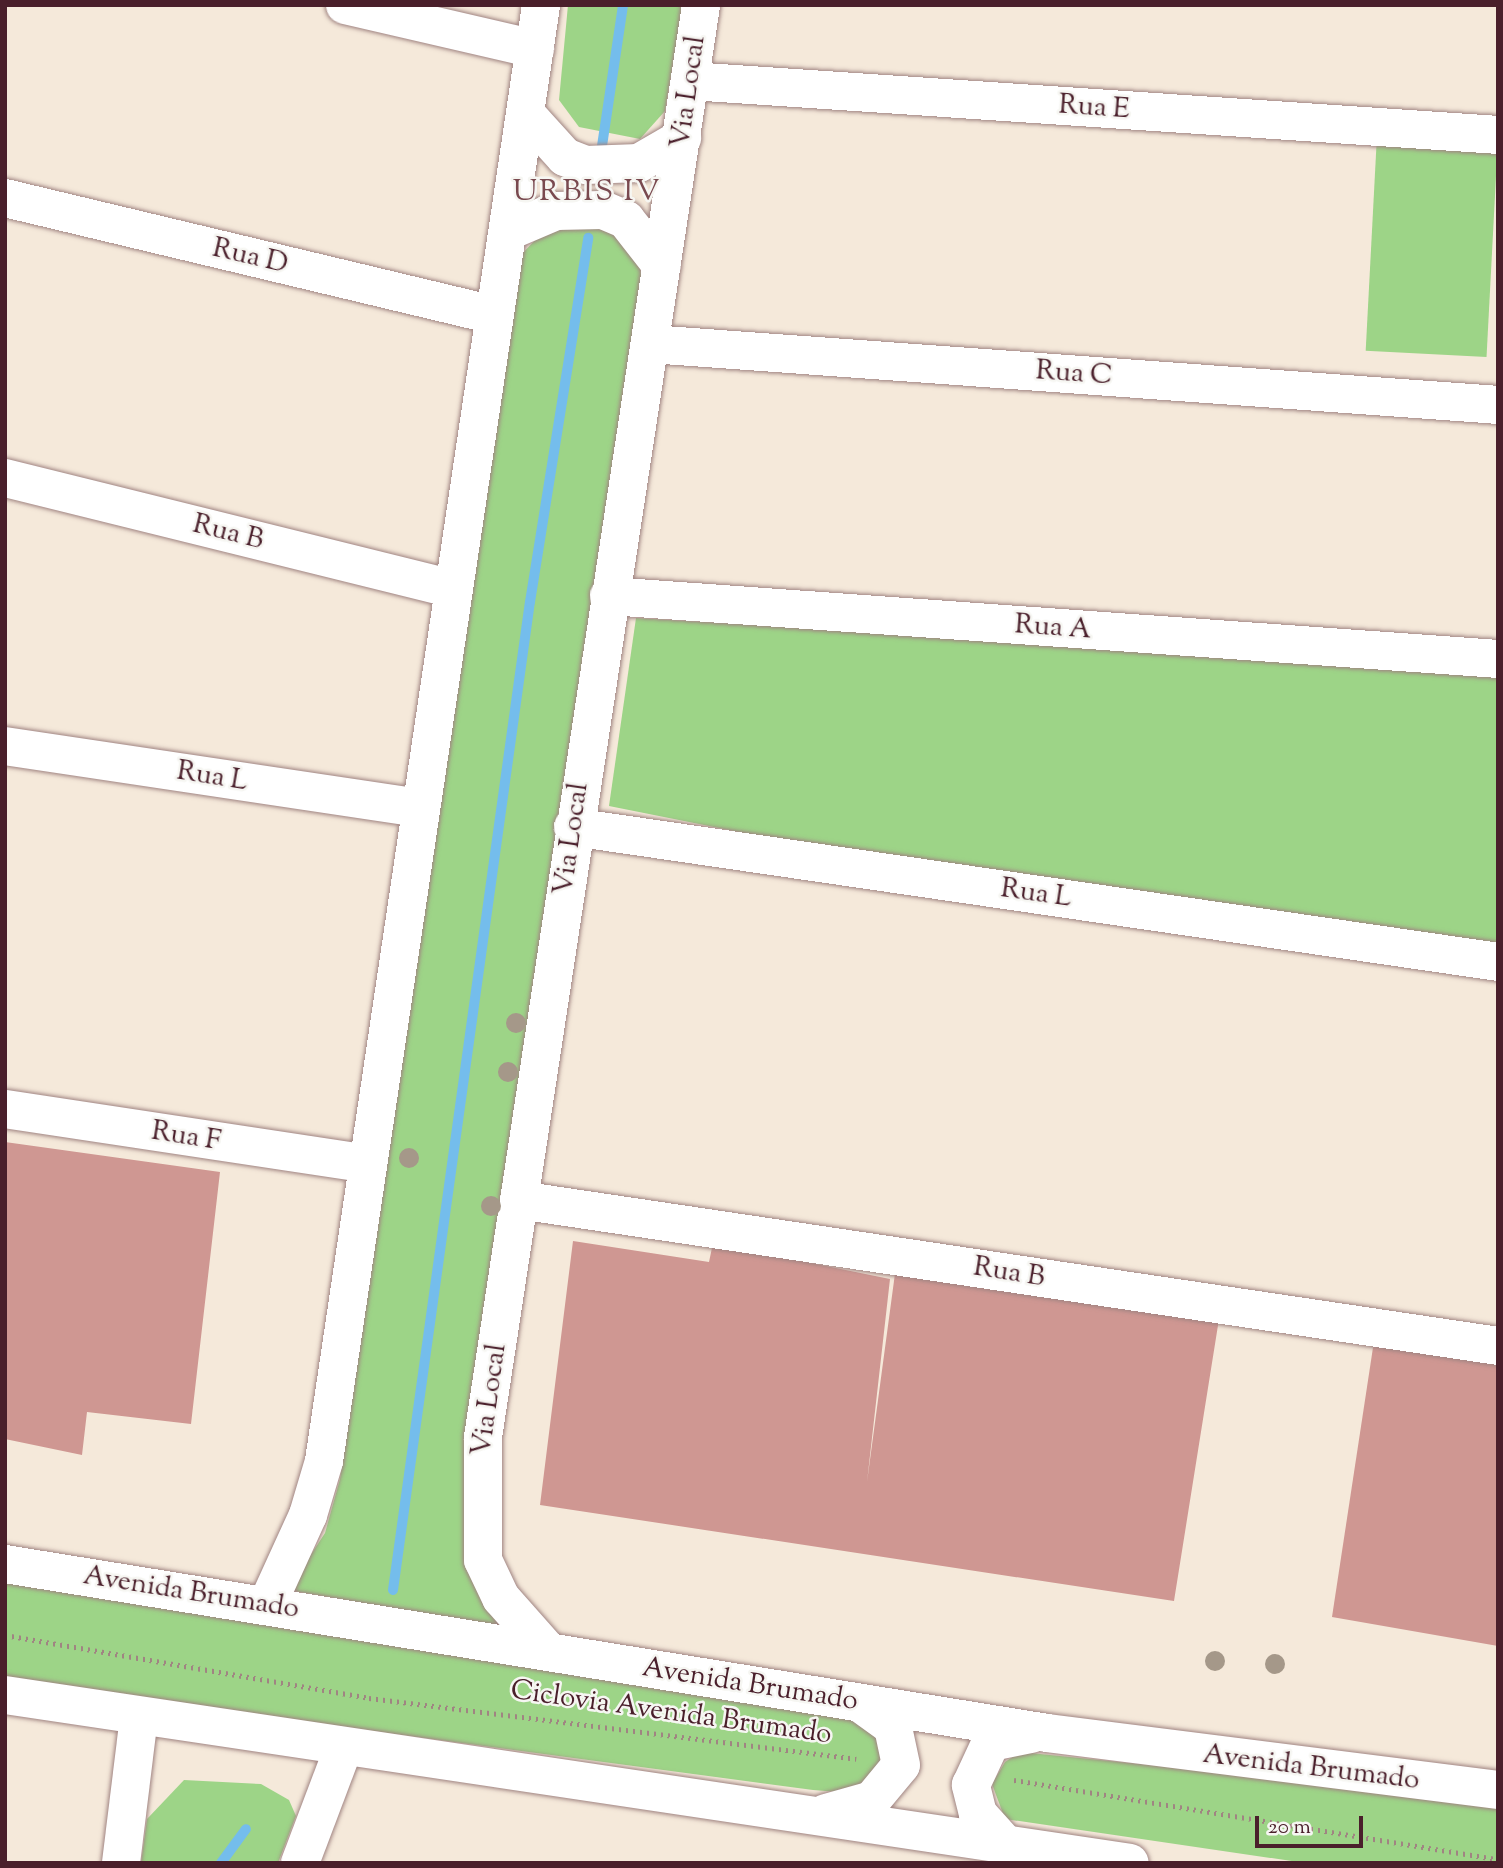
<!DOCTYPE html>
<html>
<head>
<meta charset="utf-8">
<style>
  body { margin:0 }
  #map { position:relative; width:1503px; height:1868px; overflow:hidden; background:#f5e9da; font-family:"Sorts Mill Goudy",serif }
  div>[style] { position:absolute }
  .green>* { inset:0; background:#9dd487; transform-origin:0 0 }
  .stream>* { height:10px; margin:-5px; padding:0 5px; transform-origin:5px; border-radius:5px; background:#74bdec }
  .building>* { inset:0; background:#cf9792 }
  .path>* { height:4.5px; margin-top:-2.25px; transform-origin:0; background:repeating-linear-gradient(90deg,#a08482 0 2px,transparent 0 7px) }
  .roads { filter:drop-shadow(0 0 2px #a08482) drop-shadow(0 0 2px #a08482) }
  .minor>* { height:38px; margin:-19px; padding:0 19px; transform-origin:19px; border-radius:19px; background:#fff }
  .tertiary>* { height:38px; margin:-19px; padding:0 19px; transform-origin:19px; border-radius:19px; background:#fff }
  .secondary>* { height:38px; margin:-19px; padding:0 19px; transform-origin:19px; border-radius:19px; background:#fff }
  .primary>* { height:38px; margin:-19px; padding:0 19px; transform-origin:19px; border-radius:19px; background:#fff }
  .trees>* { width:20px; height:20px; margin:-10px; border-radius:50%; background:#a59889 }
  span { translate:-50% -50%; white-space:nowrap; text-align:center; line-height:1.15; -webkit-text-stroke:5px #f6f6f2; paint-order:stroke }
  .street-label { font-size:28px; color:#4a1f2b }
  .neighbourhood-label { font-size:30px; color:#79494f; letter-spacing:2px }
  .frame { position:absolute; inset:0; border:7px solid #4a1f2b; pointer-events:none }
  .scale { position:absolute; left:1255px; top:1816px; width:108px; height:32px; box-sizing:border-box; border:4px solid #4a1f2b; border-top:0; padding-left:9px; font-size:21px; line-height:24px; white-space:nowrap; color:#4a1f2b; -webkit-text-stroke:5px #f6f6f2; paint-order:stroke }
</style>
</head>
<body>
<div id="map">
  <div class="green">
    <div style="clip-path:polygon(568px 5px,683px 5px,665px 111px,640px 139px,579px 127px,559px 100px)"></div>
    <div style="left:1377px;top:135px;width:121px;height:216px;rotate:3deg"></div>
    <div style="clip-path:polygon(566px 221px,607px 225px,639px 255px,644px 306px,474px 1520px,525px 1631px,288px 1590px,325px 1533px,340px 1479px,517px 259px,539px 236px)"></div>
    <div style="clip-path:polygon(636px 618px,1498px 668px,1498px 951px,1050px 894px,609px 806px)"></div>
    <div style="clip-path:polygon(5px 1581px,867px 1716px,886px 1757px,874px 1780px,851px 1793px,813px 1790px,5px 1682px)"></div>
    <div style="clip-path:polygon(1020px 1752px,1498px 1800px,1498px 1863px,1305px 1863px,1005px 1819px,992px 1784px,1005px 1762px)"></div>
    <div style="clip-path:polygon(184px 1780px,261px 1784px,289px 1800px,296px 1816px,278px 1863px,141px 1863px,147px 1819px)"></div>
  </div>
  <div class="stream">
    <div style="left:602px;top:146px;width:143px;rotate:-81.5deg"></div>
    <div style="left:393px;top:1590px;width:997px;rotate:-82.11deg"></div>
    <div style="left:530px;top:602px;width:369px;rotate:-80.9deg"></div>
    <div style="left:221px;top:1863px;width:42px;rotate:-53.7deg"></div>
  </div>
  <div class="building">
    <div style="clip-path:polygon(5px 1142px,220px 1172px,191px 1424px,87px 1412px,82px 1455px,5px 1439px)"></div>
    <div style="clip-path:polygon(573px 1241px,709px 1262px,713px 1243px,890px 1279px,867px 1482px,896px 1266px,1219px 1319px,1174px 1601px,540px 1505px)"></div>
    <div style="clip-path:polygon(1374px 1341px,1498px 1360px,1498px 1646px,1332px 1617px)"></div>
  </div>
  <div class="path">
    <div style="left:5px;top:1635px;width:369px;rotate:9.8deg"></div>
    <div style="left:369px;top:1698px;width:491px;rotate:7.1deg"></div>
    <div style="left:1014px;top:1780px;width:490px;rotate:9.3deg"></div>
  </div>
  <div class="roads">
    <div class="minor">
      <div style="left:345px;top:5px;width:195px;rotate:13deg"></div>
      <div style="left:690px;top:81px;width:810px;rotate:3.82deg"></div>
      <div style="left:5px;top:198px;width:503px;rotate:13.46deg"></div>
      <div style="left:650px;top:344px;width:850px;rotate:4.11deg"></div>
      <div style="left:5px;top:478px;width:459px;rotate:13.9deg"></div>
      <div style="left:609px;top:596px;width:891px;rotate:4.05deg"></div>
      <div style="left:5px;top:746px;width:418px;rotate:8.5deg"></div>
      <div style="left:573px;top:827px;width:935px;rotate:8.3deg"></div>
      <div style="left:5px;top:1109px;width:366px;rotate:8.6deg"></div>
      <div style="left:519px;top:1200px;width:990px;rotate:8.48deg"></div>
    </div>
    <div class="tertiary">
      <div style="left:526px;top:114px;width:58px;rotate:47.8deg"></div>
      <div style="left:565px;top:157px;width:22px;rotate:21deg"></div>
      <div style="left:586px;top:165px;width:53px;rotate:-2.2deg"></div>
      <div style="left:639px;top:163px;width:50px;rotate:-30.2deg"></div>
      <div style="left:509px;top:231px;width:51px;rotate:-23.1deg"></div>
      <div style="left:556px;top:211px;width:47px;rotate:-1.2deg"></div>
      <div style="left:603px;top:210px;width:25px;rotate:23deg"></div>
      <div style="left:626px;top:220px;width:58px;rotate:52deg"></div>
      <div style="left:267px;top:1605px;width:99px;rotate:-65.5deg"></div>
      <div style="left:308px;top:1515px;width:56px;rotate:-73.5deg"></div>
      <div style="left:324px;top:1461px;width:1472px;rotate:-81.52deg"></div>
      <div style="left:549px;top:1652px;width:72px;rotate:-131.6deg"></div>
      <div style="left:501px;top:1598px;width:42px;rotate:-115.3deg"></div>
      <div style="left:483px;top:1560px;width:123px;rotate:-90deg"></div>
      <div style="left:483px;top:1437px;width:1448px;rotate:-81.34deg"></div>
    </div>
    <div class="secondary">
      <div style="left:121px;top:1863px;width:148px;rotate:-83deg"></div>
      <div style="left:300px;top:1863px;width:122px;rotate:-69.3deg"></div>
    </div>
    <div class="primary">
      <div style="left:5px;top:1564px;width:1056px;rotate:9.21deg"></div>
      <div style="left:1047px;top:1733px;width:455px;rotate:7.2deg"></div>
      <div style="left:5px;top:1695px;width:1137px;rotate:8.49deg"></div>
      <div style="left:826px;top:1813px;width:48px;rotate:-15.8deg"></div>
      <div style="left:872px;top:1800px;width:45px;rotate:-50.4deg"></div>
      <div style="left:901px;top:1765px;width:39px;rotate:-102deg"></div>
      <div style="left:893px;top:1727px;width:39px;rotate:-144deg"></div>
      <div style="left:1006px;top:1845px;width:42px;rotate:-132.1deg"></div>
      <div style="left:978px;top:1814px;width:30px;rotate:-104deg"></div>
      <div style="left:971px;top:1785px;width:47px;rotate:-65.1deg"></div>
      <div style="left:991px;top:1742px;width:41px;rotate:-11.3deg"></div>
    </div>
  </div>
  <div class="trees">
    <div style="left:516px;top:1023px"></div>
    <div style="left:508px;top:1072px"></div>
    <div style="left:409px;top:1158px"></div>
    <div style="left:491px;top:1206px"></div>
    <div style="left:1215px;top:1661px"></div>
    <div style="left:1275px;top:1664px"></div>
  </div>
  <div class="street-label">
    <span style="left:689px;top:92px;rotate:-82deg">Via Local</span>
    <span style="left:1094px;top:108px;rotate:4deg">Rua E</span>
    <span style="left:250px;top:257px;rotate:13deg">Rua D</span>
    <span style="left:1074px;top:374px;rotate:4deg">Rua C</span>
    <span style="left:228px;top:533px;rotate:14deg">Rua B</span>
    <span style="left:1053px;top:628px;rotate:4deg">Rua A</span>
    <span style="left:212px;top:777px;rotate:9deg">Rua L</span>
    <span style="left:572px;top:839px;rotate:-82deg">Via Local</span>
    <span style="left:1036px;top:894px;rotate:8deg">Rua L</span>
    <span style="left:186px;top:1137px;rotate:9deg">Rua F</span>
    <span style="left:1009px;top:1273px;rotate:9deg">Rua B</span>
    <span style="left:490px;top:1400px;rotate:-82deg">Via Local</span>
    <span style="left:191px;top:1593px;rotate:9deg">Avenida Brumado</span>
    <span style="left:750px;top:1685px;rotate:9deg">Avenida Brumado</span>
    <span style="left:671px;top:1713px;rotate:8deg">Ciclovia Avenida Brumado</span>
    <span style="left:1311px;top:1768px;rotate:7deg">Avenida Brumado</span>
  </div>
  <div class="neighbourhood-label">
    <span style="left:587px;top:193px">URBIS IV</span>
  </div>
  <div class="frame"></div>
  <div class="scale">20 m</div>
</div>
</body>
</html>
